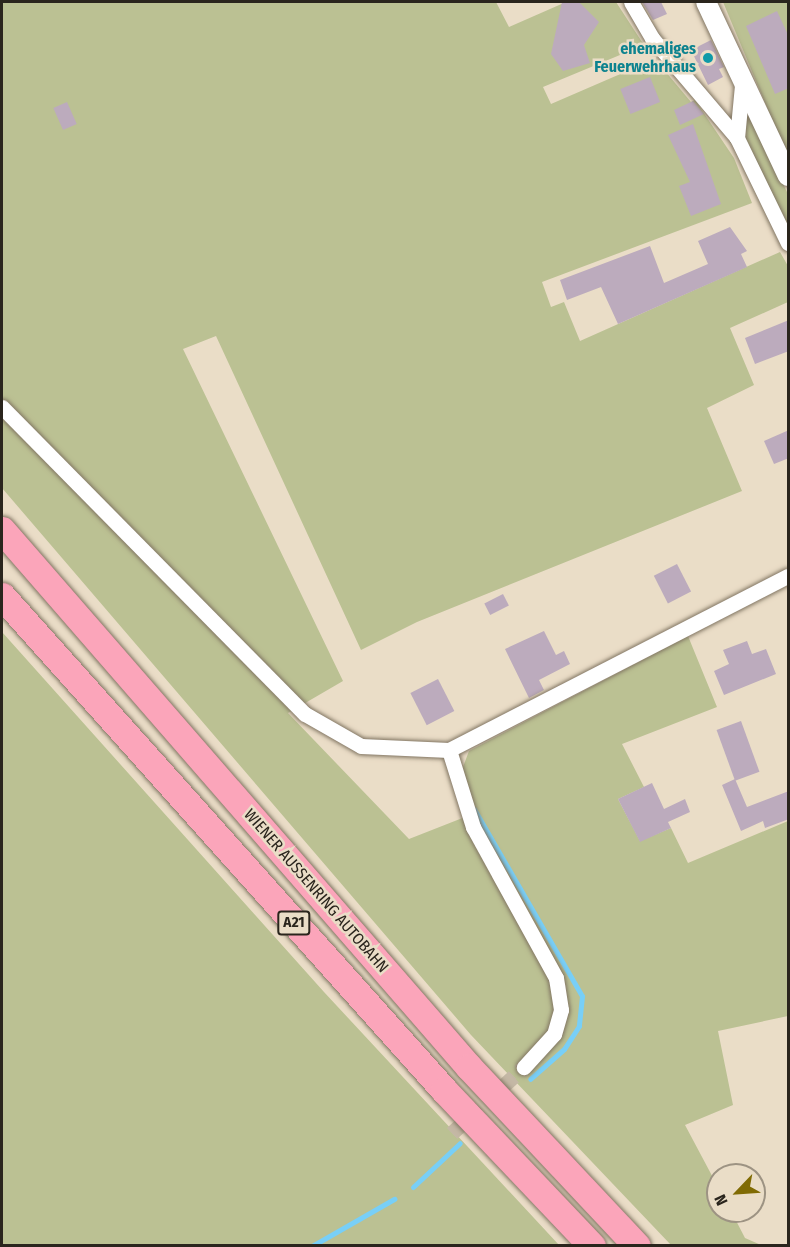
<!DOCTYPE html>
<html>
<head>
<meta charset="utf-8">
<style>
  body { margin:0 }
  #map { position:relative; width:790px; height:1247px; overflow:hidden; background:#eaddc7; font-family:"Fira Sans Condensed",sans-serif }
  div>[style] { position:absolute }
  .green>* { inset:0; background:#bbc193 }
  .stream>* { height:5px; margin:-2.5px; padding:0 2.5px; transform-origin:2.5px; border-radius:2.5px; background:#78cff7 }
  .building>* { inset:0; background:#bcabbd; transform-origin:0 0 }
  .minor-tunnel>* { height:15px; margin-top:-7.5px; transform-origin:0; background:repeating-linear-gradient(90deg,#c4b8a5 0 15px,transparent 0 23px) }
  .roads { filter:drop-shadow(0 0 2px #817562) drop-shadow(0 0 2px #817562) }
  .minor>* { height:15px; margin:-7.5px; padding:0 7.5px; transform-origin:7.5px; border-radius:7.5px; background:#fff }
  .tertiary>* { height:20px; margin:-10px; padding:0 10px; transform-origin:10px; border-radius:10px; background:#fff }
  .motorway>* { height:27px; margin:-13.5px; padding:0 13.5px; transform-origin:13.5px; border-radius:13.5px; background:#fba5ba }
  .dots>* { width:16px; height:16px; translate:-50% -50%; box-sizing:border-box; border:3px solid #eaddc7; border-radius:50% }
  span { translate:-50% -50%; white-space:nowrap; text-align:center; line-height:1.15; -webkit-text-stroke:5px #eaddc7; paint-order:stroke }
  .shield-label span { padding:2px 4px; background:#eaddc7; border:2px solid; border-radius:4px; -webkit-text-stroke-width:0 }
  .shield-label { font-size:15px; color:#2a251d; font-weight:700 }
  .culture-label { font-size:16px; color:#0d838f; font-weight:700 }
  .right { translate:-100% -50%; text-align:right }
  .street-label { font-size:16px; color:#2a251d }
  .frame { position:absolute; inset:0; border:3px solid #2a251d; pointer-events:none }
  .north { position:absolute; left:706px; top:1163px; width:60px; height:60px; box-sizing:border-box; background:#eaddc7; border:2px solid #9d9383; border-radius:50%; rotate:245deg; font-size:16px; font-weight:700; line-height:24px; text-align:center; color:#2a251d }
  .north::after { content:''; display:block; margin:auto; width:21px; height:27px; background:#806b04; clip-path:polygon(50% 0,100% 100%,50% 72%,0 100%) }
</style>
</head>
<body>
<div id="map">
  <div class="green">
    <div style="clip-path:polygon(2px 2px,496px 2px,509px 27px,566px 2px,616px 2px,644px 45px,543px 87px,551px 104px,655px 59px,691px 102px,695px 100px,734px 158px,752px 203px,542px 282px,551px 307px,564px 302px,580px 341px,780px 252px,788px 266px,788px 302px,730px 328px,754px 385px,707px 408px,742px 491px,417px 622px,361px 650px,216px 336px,183px 349px,343px 681px,288px 713px,409px 839px,465px 817px,551px 980px,557px 1013px,568px 1013px,566px 986px,468px 802px,463px 767px,469px 751px,688px 636px,717px 707px,622px 744px,644px 787px,618px 799px,640px 841px,671px 828px,688px 863px,788px 821px,788px 1016px,718px 1031px,733px 1105px,685px 1125px,718px 1187px,718px 1211px,731px 1211px,745px 1238px,761px 1245px,671px 1245px,471px 1035px,2px 488px)"></div>
    <div style="clip-path:polygon(723px 2px,788px 2px,788px 156px,766px 105px)"></div>
    <div style="clip-path:polygon(747px 110px,788px 194px,788px 234px,745px 144px)"></div>
    <div style="clip-path:polygon(2px 632px,324px 992px,559px 1245px,2px 1245px)"></div>
  </div>
  <div class="stream">
    <div style="left:474px;top:809px;width:216px;rotate:60deg"></div>
    <div style="left:582px;top:996px;width:30px;rotate:96deg"></div>
    <div style="left:579px;top:1026px;width:27px;rotate:123deg"></div>
    <div style="left:564px;top:1049px;width:45px;rotate:138.6deg"></div>
    <div style="left:413px;top:1187px;width:64px;rotate:-43.1deg"></div>
    <div style="left:312px;top:1246px;width:95px;rotate:-29.8deg"></div>
  </div>
  <div class="building">
    <div style="clip-path:polygon(562px 2px,579px 2px,599px 22px,584px 45px,590px 63px,563px 71px,551px 54px)"></div>
    <div style="clip-path:polygon(642px 2px,661px 2px,667px 14px,653px 20px)"></div>
    <div style="clip-path:polygon(777px 11px,789px 37px,789px 88px,775px 94px,746px 26px)"></div>
    <div style="clip-path:polygon(711px 40px,724px 67px,719px 69px,723px 77px,708px 85px,691px 50px)"></div>
    <div style="left:650px;top:77px;width:27px;height:32px;rotate:68deg"></div>
    <div style="clip-path:polygon(693px 101px,704px 114px,680px 125px,674px 110px)"></div>
    <div style="left:67px;top:102px;width:24px;height:15px;rotate:66deg"></div>
    <div style="clip-path:polygon(693px 124px,721px 204px,691px 216px,679px 186px,690px 182px,668px 135px)"></div>
    <div style="clip-path:polygon(730px 227px,747px 251px,741px 254px,747px 267px,618px 324px,601px 287px,567px 300px,560px 280px,650px 246px,664px 283px,708px 264px,698px 241px)"></div>
    <div style="clip-path:polygon(789px 320px,789px 351px,755px 364px,745px 338px)"></div>
    <div style="clip-path:polygon(789px 430px,789px 458px,774px 464px,764px 441px)"></div>
    <div style="left:677px;top:564px;width:31px;height:26px;rotate:63deg"></div>
    <div style="left:503px;top:594px;width:13px;height:21px;rotate:63deg"></div>
    <div style="clip-path:polygon(544px 631px,556px 655px,564px 651px,570px 664px,539px 680px,544px 690px,529px 698px,505px 649px)"></div>
    <div style="clip-path:polygon(747px 641px,752px 654px,766px 649px,776px 674px,724px 695px,714px 671px,729px 664px,723px 650px)"></div>
    <div style="left:438px;top:679px;width:36px;height:31px;rotate:63deg"></div>
    <div style="left:741px;top:721px;width:54px;height:26px;rotate:70deg"></div>
    <div style="clip-path:polygon(735px 779px,747px 807px,789px 791px,789px 819px,765px 828px,763px 821px,741px 831px,722px 785px)"></div>
    <div style="clip-path:polygon(652px 783px,664px 809px,685px 799px,690px 812px,668px 822px,671px 828px,640px 842px,618px 799px)"></div>
  </div>
  <div class="minor-tunnel">
    <div style="left:452px;top:1133px;width:98px;rotate:-42.5deg"></div>
  </div>
  <div class="roads">
    <div class="minor">
      <div style="left:631px;top:2px;width:42px;rotate:59.7deg"></div>
      <div style="left:652px;top:38px;width:131px;rotate:49.6deg"></div>
      <div style="left:737px;top:138px;width:117px;rotate:64.1deg"></div>
      <div style="left:737px;top:138px;width:53px;rotate:-84.6deg"></div>
      <div style="left:2px;top:407px;width:431px;rotate:45.4deg"></div>
      <div style="left:305px;top:714px;width:64px;rotate:29.7deg"></div>
      <div style="left:361px;top:746px;width:88px;rotate:2.6deg"></div>
      <div style="left:449px;top:750px;width:381px;rotate:-27.2deg"></div>
      <div style="left:449px;top:750px;width:81px;rotate:72.7deg"></div>
      <div style="left:473px;top:827px;width:172px;rotate:61.2deg"></div>
      <div style="left:556px;top:978px;width:32px;rotate:81deg"></div>
      <div style="left:561px;top:1010px;width:25px;rotate:106deg"></div>
      <div style="left:554px;top:1034px;width:45px;rotate:132.3deg"></div>
    </div>
    <div class="tertiary">
      <div style="left:706px;top:2px;width:192px;rotate:64.8deg"></div>
    </div>
    <div class="motorway">
      <div style="left:2px;top:530px;width:712px;rotate:48.99deg"></div>
      <div style="left:469px;top:1067px;width:245px;rotate:46.8deg"></div>
      <div style="left:2px;top:596px;width:663px;rotate:48.18deg"></div>
      <div style="left:444px;top:1090px;width:215px;rotate:46.5deg"></div>
    </div>
  </div>
  <div class="dots">
    <div style="left:708px;top:58px;background:#0f9aa8"></div>
  </div>
  <div class="shield-label">
    <span style="left:294px;top:923px">A21</span>
  </div>
  <div class="culture-label">
    <span class="right" style="left:696px;top:58px">ehemaliges<br>Feuerwehrhaus</span>
  </div>
  <div class="street-label">
    <span style="left:316px;top:891px;rotate:49deg">WIENER AUSSENRING AUTOBAHN</span>
  </div>
  <div class="frame"></div>
  <div class="north">N</div>
</div>
</body>
</html>
